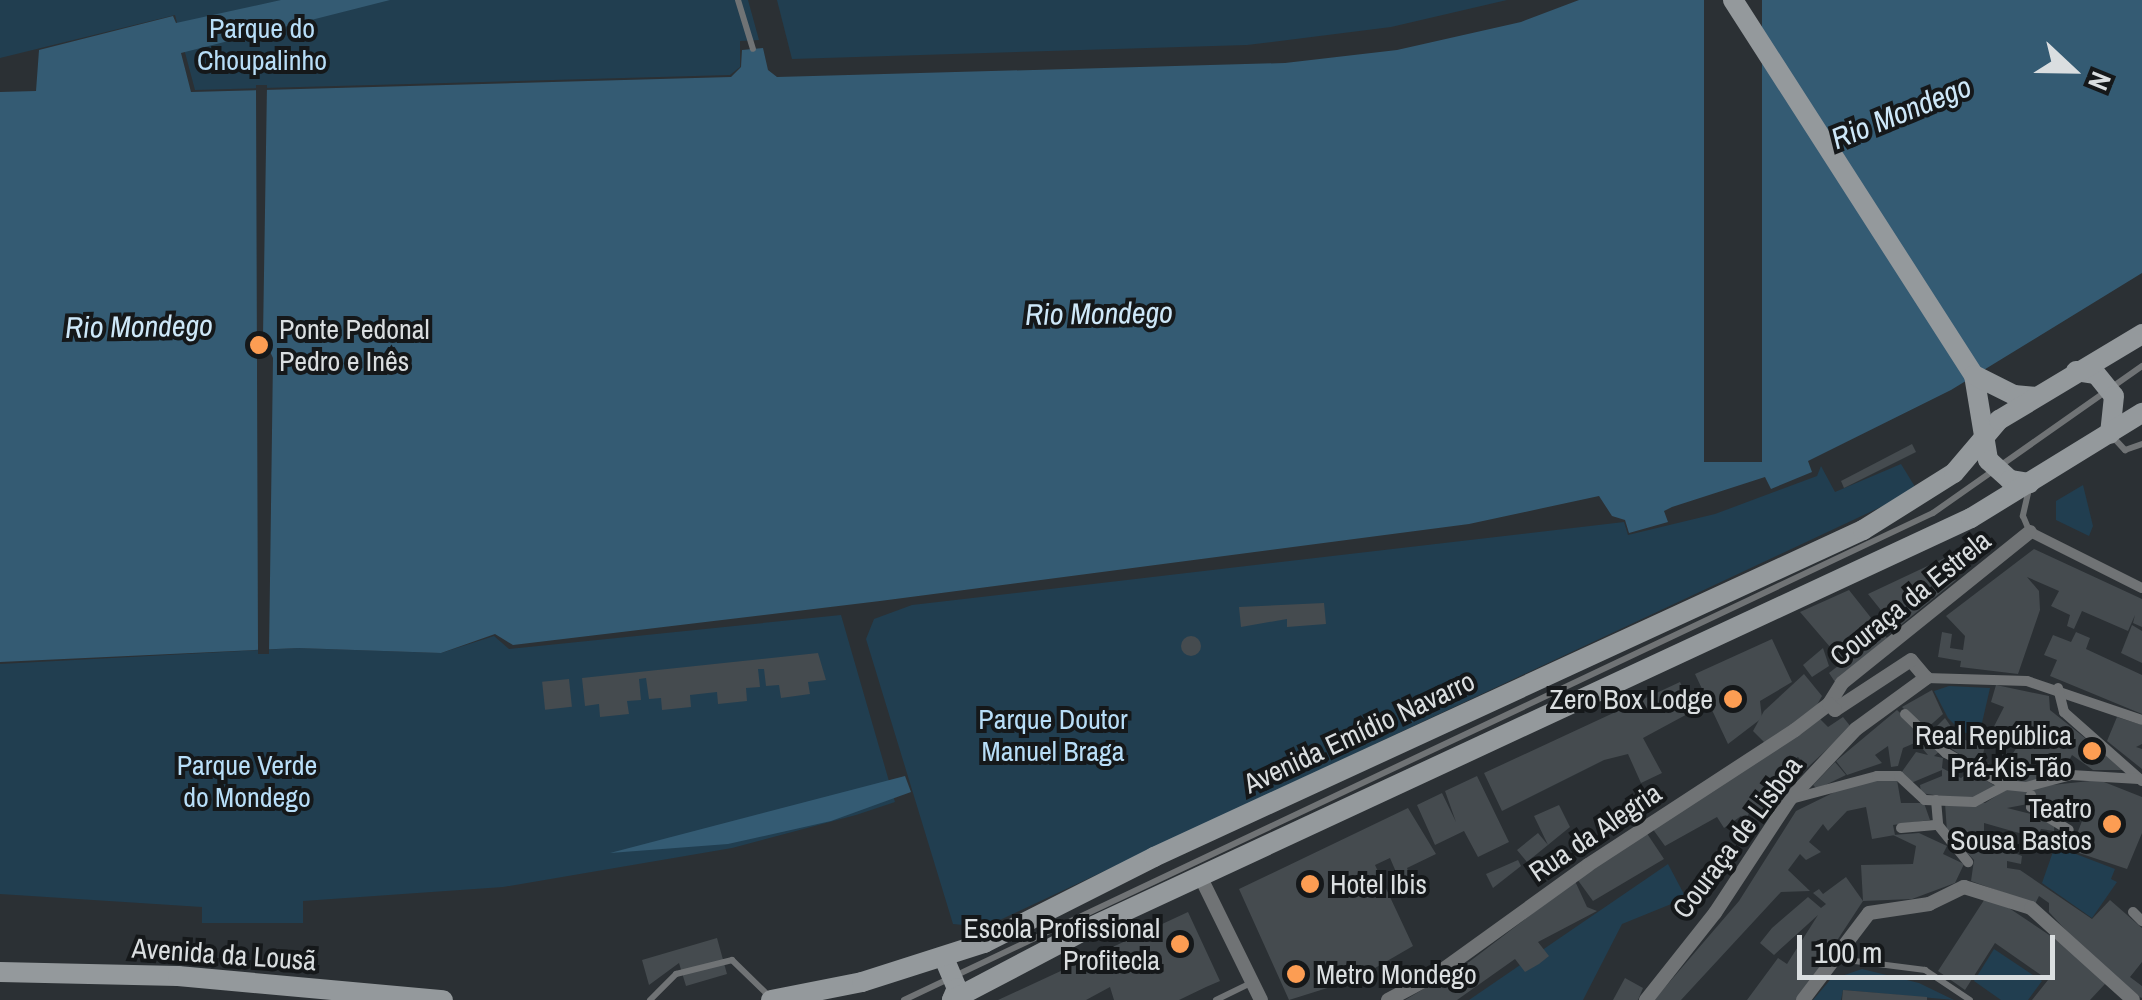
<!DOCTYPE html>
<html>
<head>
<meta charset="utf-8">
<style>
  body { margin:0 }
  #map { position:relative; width:2142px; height:1000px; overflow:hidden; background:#2b3034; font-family:"Archivo Narrow",sans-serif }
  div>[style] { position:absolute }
  .green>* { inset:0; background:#213e50 }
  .water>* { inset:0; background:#345b73 }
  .pier>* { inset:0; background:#2b3034; transform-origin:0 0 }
  .building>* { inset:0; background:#454b4f; transform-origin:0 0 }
  .round { border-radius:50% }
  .service>* { height:6px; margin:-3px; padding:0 3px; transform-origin:3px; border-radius:3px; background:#707375 }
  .pedestrian>* { height:10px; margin:-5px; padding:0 5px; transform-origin:5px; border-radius:5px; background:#707375 }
  .minor>* { height:14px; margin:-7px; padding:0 7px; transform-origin:7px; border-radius:7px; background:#707375 }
  .secondary>* { height:20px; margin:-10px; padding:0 10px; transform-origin:10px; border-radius:10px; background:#94999c }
  .dots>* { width:28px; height:28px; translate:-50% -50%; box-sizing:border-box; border:5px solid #15181a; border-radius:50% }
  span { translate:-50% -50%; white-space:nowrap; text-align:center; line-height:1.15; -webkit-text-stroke:8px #15181a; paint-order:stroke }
  .park-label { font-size:28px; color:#b8def8 }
  .poi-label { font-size:28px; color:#dadee0 }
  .left { translate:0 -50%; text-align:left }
  .right { translate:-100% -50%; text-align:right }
  .street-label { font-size:28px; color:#dadee0 }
  .water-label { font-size:30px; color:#cee8f9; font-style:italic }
  .north { position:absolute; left:2022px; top:20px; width:100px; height:100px; -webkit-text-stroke:8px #15181a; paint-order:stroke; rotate:112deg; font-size:28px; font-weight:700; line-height:40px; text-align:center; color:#dadee0 }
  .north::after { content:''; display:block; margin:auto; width:35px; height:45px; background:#dadee0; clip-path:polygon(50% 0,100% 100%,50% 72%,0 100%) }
  .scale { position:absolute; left:1797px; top:935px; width:258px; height:45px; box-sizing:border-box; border:5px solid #dadee0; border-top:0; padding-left:12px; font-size:30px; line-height:35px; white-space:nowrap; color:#dadee0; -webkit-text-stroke:8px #15181a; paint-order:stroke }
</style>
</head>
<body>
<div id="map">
  <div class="green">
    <div style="clip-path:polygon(0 0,748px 0,759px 40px,740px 41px,740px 67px,730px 75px,195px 90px,175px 15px,0 58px)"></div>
    <div style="clip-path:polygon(777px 0,1507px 0,1391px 27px,1247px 45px,792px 59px)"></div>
    <div style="clip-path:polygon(1901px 464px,1917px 490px,985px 927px,953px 924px,866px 639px,874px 619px,912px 605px,1624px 522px,1628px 535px,1715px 514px,1817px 476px,1821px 466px,1835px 492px)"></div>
    <div style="clip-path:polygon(2083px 485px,2093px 526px,2089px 536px,2056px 520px,2056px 501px)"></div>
    <div style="clip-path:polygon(841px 615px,895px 802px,856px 815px,732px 848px,503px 887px,303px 901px,303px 923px,202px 923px,202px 907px,0 894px,0 664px,298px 648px,441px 653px,494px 636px,509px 649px)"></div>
    <div style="clip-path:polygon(1949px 686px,1990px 688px,1979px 736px,1962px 732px,1948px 718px,1934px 691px)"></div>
    <div style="clip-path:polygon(2055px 846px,2115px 869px,2111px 879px,2117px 882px,2092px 918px,2042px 883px)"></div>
    <div style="clip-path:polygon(1668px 864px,1686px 898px,1622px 924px,1583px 1000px,1469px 1000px)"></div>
    <div style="clip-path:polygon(1994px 949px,2042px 981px,2028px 1000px,2001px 1000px,1974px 981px)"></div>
    <div style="clip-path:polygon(1862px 969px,1919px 983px,1954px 1000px,1843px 990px,1841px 1000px,1813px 1000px,1830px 980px)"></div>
  </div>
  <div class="water">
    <div style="clip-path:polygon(281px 0,390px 0,181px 53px,191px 92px,731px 77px,741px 67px,742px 50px,763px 48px,768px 70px,777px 77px,1285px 63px,1397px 50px,1521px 22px,1579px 0,2142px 0,2142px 273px,1951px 390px,1808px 461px,1812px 472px,1771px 489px,1765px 477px,1672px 507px,1664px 511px,1668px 522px,1629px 533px,1625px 520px,1612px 516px,1599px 496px,1469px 524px,880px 601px,513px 645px,495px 634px,441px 653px,298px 648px,0 662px,0 92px,36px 91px,39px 50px,173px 16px,176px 23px)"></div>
    <div style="clip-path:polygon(905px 776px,911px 792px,831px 821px,728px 844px,610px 853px)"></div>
  </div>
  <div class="pier">
    <div style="left:1704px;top:0;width:58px;height:462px"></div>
    <div style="clip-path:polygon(256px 85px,267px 85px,263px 337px,273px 358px,269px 654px,258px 654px)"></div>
  </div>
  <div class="building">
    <div style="clip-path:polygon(1912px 444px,1916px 452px,1844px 488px,1841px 481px)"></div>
    <div style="clip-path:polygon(1987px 538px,1994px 547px,1952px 573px,1956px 580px,1896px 629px,1868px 594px)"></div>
    <div style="clip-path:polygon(2034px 549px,2142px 599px,2142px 627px,2133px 623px,2135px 615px,2128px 631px,2082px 611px,2074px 629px,2067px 626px,2070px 615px,2051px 606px,2059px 591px,2027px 577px,2039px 591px,2040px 610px,2018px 674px,1960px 667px,1961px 661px,1938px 657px,1942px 632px,1952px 634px,1950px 648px,1963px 650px,1965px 636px,1946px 616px)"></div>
    <div style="clip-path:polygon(1849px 590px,1887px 638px,1835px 682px,1829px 673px,1843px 662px,1800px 612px)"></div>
    <div style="clip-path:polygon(1324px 603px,1326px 624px,1287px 627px,1287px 619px,1241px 627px,1239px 607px)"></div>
    <div style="clip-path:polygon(2132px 625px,2142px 631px,2142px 663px,2121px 653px)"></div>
    <div style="clip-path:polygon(2076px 632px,2090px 638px,2086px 649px,2142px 675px,2142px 714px,2050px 676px,2057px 660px,2044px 655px,2053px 635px,2071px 642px)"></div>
    <div class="round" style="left:1181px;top:636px;width:20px;height:20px"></div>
    <div style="clip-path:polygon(1772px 639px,1792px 682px,1760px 701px,1762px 718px,1728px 744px,1695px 674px)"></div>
    <div style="clip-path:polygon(1823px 648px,1829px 666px,1812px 677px,1803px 665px)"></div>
    <div style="clip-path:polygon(818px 653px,826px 680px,808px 682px,810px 694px,781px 698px,779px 685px,766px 686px,764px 669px,758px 669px,760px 687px,746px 688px,747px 701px,718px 704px,717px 692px,690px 695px,691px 707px,662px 710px,661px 698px,649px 699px,646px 678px,639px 679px,641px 700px,627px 701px,629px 714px,600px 717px,599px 704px,585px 706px,582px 678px)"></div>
    <div style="clip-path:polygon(1804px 674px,1822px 696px,1813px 712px,1765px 743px,1753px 731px,1764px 711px)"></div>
    <div style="left:569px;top:679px;width:28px;height:27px;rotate:84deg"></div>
    <div style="clip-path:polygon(1680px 682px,1693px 711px,1643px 738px,1662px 773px,1641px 783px,1628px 754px,1604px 760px,1502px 811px,1484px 773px)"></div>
    <div style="clip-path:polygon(1996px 685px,2049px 696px,2050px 710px,2125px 770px,2093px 770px,2072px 755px,2061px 776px,2026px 786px,1997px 779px,1929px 734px,1945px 718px,1959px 738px,1985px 746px,1981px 762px,2004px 767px,2019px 744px,2046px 744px,2051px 736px,2041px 729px,2037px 738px,2019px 731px,2011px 744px,1989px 736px,2004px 707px,1991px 702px)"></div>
    <div style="clip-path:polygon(1932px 690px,1943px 714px,1925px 730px,1902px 707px)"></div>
    <div style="clip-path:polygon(1897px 710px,1940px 751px,1934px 756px,1943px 758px,1942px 768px,1961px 778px,1970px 771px,1997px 787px,1972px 801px,1921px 793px,1920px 785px,1942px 776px,1942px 770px,1911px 783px,1901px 773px,1916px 752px,1928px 755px,1917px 742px,1903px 748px,1898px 766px,1891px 767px,1888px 746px,1875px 755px,1882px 763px,1847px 775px,1836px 761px)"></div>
    <div style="clip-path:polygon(1843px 717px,1851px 727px,1807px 768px,1798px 757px,1784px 765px,1794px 781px,1761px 813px,1754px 804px,1745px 821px,1741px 816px,1724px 828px,1717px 817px,1665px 846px,1652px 828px,1820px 719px,1828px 727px)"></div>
    <div style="clip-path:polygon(2117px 717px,2142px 725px,2142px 744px,2136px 747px,2142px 749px,2142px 769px,2107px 741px)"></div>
    <div style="clip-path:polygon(1835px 762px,1846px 775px,1817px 789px,1813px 785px)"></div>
    <div style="clip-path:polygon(1477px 776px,1509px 842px,1478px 857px,1464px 831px,1435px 845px,1417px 805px,1442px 793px,1456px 822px,1445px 791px)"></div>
    <div style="clip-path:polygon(1897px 780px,1901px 803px,1924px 803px,1930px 820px,1893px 825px,1895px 835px,1872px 839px,1866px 807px,1847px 811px,1828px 831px,1823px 824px,1809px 842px,1821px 852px,1806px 860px,1800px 854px,1788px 870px,1810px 891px,1781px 892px,1681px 1000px,1654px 1000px,1739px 901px,1796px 811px,1857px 781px)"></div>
    <div style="clip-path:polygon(2099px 780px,2142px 797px,2142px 833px,2127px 869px,2061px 847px,2064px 839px,2074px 842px,2082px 821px,2034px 802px,2033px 787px)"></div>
    <div style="clip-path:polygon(2007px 789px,2029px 789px,2028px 804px,2007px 808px,2055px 820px,2054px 831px,2041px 829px,2037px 838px,1984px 823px,1984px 840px,1992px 837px,1997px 846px,2022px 856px,2021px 864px,2007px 861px,2007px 868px,2020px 870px,2092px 919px,2110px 900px,2142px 928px,2142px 962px,2130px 977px,2142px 986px,2142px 998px,2119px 988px,2049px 912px,2049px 903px,2039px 896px,2035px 904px,1971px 881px,1974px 860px,1947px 832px,1945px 803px,1985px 803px)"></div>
    <div style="clip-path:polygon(1559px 805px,1570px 827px,1527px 862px,1517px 850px,1538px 833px,1548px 845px,1534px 816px)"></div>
    <div style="clip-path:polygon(1408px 808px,1436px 854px,1407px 868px,1415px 889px,1405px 893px,1390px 858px,1375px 865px,1413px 946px,1356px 979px,1289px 1000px,1239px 889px)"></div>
    <div style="clip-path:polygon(1646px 832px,1664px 859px,1593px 901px,1577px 879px)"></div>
    <div style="clip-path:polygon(1919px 833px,1947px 846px,1943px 854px,1964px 864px,1955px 883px,1912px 899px,1863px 901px,1798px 1000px,1747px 1000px,1778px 958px,1787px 964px,1818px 915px,1774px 955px,1760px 943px,1772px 928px,1808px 897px,1821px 908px,1826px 904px,1813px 893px,1819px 889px,1823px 894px,1846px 877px,1863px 901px,1861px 865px,1913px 864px,1916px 846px,1893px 835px)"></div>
    <div style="clip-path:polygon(1518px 860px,1521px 866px,1493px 888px,1486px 874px)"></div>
    <div style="clip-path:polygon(1575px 881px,1587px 907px,1597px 911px,1538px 942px,1549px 956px,1539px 964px,1525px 972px,1515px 959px,1457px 1000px,1405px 1000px,1469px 962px)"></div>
    <div style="clip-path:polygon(1988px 894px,2094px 965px,2105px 984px,2090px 1000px,2032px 1000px,2048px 980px,1995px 943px,1965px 990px,1938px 971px)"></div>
    <div style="clip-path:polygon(1188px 912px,1220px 981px,1206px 987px,1179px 1000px,1114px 1000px,1110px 987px,1086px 1000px,998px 1000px)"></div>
    <div style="clip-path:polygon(717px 938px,727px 974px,686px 986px,679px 963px,649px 985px,642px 960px)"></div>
    <div style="clip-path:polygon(1625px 978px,1643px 988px,1638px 1000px,1613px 1000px)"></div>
    <div style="clip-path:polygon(1843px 990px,1927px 997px,1927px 1000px,1842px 1000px)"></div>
  </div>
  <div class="service">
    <div style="left:738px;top:0;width:51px;rotate:73deg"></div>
    <div style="left:2111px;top:435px;width:21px;rotate:47deg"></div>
    <div style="left:2125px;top:450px;width:18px;rotate:-19deg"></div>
    <div style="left:2029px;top:489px;width:28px;rotate:103deg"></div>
    <div style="left:2023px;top:516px;width:15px;rotate:67deg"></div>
    <div style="left:1839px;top:959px;width:87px;rotate:7.3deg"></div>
    <div style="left:1925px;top:970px;width:54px;rotate:33.7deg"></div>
    <div style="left:650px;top:1000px;width:37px;rotate:-45deg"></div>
    <div style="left:676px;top:974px;width:58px;rotate:-14deg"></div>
    <div style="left:732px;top:960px;width:50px;rotate:44.2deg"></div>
    <div style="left:904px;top:1000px;width:1138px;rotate:-25.33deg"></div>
    <div style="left:1933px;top:513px;width:256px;rotate:-35.1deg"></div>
    <div style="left:1216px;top:1000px;width:39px;rotate:-26deg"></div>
  </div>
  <div class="pedestrian">
    <div style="left:2030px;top:532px;width:125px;rotate:26.6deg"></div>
    <div style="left:1926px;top:678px;width:101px;rotate:1.7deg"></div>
    <div style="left:2027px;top:681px;width:121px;rotate:18.7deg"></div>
    <div style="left:2058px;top:688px;width:25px;rotate:76deg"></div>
    <div style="left:2064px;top:712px;width:104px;rotate:41.5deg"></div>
    <div style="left:1905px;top:714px;width:57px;rotate:43.6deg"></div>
    <div style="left:1946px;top:753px;width:67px;rotate:28.5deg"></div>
    <div style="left:2031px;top:795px;width:12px;rotate:90deg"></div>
    <div style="left:2031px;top:807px;width:44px;rotate:31.2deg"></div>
    <div style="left:1791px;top:799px;width:89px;rotate:-15deg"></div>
    <div style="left:1877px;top:776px;width:22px"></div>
    <div style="left:1899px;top:776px;width:35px;rotate:43deg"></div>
    <div style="left:1925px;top:800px;width:49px;rotate:2.3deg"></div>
    <div style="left:1974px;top:802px;width:36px;rotate:-28deg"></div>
    <div style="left:2006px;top:785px;width:20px;rotate:6deg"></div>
    <div style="left:2026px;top:787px;width:47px;rotate:-14.9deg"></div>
    <div style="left:2071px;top:775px;width:68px;rotate:3.4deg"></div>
    <div style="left:1936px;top:800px;width:25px;rotate:85deg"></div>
    <div style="left:1938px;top:825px;width:48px;rotate:51deg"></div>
    <div style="left:1901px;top:828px;width:37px;rotate:-5deg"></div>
    <div style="left:2133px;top:912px;width:13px;rotate:45deg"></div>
  </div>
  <div class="minor">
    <div style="left:1200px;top:876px;width:138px;rotate:63.8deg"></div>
    <div style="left:1388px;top:1000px;width:55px;rotate:-28deg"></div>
    <div style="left:1437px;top:974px;width:186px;rotate:-35.8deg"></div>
    <div style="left:1588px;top:865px;width:247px;rotate:-33.1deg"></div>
    <div style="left:1795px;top:730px;width:43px;rotate:-37.4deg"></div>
    <div style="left:1829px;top:704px;width:25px;rotate:-58deg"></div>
    <div style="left:1842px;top:683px;width:241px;rotate:-38.8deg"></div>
    <div style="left:1646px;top:1000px;width:111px;rotate:-51.6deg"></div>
    <div style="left:1715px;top:913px;width:136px;rotate:-56.7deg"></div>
    <div style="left:1790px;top:799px;width:96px;rotate:-46.7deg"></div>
    <div style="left:1856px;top:729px;width:87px;rotate:-36.1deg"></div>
    <div style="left:1926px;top:678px;width:23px;rotate:-130deg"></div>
    <div style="left:1911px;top:660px;width:91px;rotate:146.7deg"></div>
    <div style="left:1835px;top:710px;width:8px;rotate:-135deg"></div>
    <div style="left:1803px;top:1000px;width:109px;rotate:-52.8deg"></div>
    <div style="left:1869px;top:913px;width:61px;rotate:-8.5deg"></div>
    <div style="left:1929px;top:904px;width:39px;rotate:-26deg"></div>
    <div style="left:1964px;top:887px;width:70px;rotate:17.4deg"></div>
    <div style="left:2031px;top:908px;width:137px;rotate:42deg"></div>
  </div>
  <div class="secondary">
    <div style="left:1733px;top:0;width:446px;rotate:57.3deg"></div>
    <div style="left:1974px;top:375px;width:86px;rotate:80.6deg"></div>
    <div style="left:1988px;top:460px;width:30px;rotate:42deg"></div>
    <div style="left:2010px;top:480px;width:20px;rotate:9deg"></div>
    <div style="left:2076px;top:371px;width:20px;rotate:9deg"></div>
    <div style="left:2096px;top:374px;width:28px;rotate:51deg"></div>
    <div style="left:2114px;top:396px;width:38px;rotate:96deg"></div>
    <div style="left:1974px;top:375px;width:45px;rotate:26.6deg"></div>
    <div style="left:2014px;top:395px;width:22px;rotate:5deg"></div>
    <div style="left:944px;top:958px;width:33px;rotate:67deg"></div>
    <div style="left:957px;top:988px;width:13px;rotate:113deg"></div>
    <div style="left:0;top:972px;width:178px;rotate:1.3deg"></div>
    <div style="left:178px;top:976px;width:266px;rotate:5.2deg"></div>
    <div style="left:771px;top:1000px;width:93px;rotate:-11.2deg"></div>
    <div style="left:862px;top:982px;width:128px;rotate:-17.7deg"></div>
    <div style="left:984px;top:943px;width:191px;rotate:-26.8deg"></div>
    <div style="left:1154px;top:857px;width:781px;rotate:-24.76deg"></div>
    <div style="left:1863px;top:530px;width:107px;rotate:-32.1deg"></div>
    <div style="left:1954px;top:473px;width:70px;rotate:-49.7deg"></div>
    <div style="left:1999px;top:420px;width:167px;rotate:-31deg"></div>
    <div style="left:952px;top:1000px;width:157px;rotate:-27.7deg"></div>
    <div style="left:1091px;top:927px;width:970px;rotate:-24.93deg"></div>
    <div style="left:1971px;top:518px;width:201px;rotate:-31.6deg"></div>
  </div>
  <div class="dots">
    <div style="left:259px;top:345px;background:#fc9d53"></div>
    <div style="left:1733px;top:699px;background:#fc9d53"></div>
    <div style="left:2092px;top:751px;background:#fc9d53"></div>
    <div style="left:2112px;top:824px;background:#fc9d53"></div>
    <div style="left:1310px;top:884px;background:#fc9d53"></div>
    <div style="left:1180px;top:944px;background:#fc9d53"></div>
    <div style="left:1296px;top:974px;background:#fc9d53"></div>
  </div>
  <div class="park-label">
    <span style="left:262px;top:44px">Parque do<br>Choupalinho</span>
    <span style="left:1053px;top:735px">Parque Doutor<br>Manuel Braga</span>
    <span style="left:247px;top:781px">Parque Verde<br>do Mondego</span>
  </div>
  <div class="poi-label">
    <span class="left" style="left:279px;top:345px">Ponte Pedonal<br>Pedro e Inês</span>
    <span class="right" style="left:1713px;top:699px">Zero Box Lodge</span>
    <span class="right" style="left:2072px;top:751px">Real República<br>Prá-Kis-Tão</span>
    <span class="right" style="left:2092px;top:824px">Teatro<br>Sousa Bastos</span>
    <span class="left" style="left:1330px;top:884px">Hotel Ibis</span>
    <span class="right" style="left:1160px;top:944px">Escola Profissional<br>Profitecla</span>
    <span class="left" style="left:1316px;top:974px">Metro Mondego</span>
  </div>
  <div class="street-label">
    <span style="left:1910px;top:598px;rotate:-39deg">Couraça da Estrela</span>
    <span style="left:1359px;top:732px;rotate:-25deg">Avenida Emídio Navarro</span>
    <span style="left:1595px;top:832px;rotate:-34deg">Rua da Alegria</span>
    <span style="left:1737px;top:837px;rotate:-53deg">Couraça de Lisboa</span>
    <span style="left:224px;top:954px;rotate:4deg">Avenida da Lousã</span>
  </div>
  <div class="water-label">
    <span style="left:1901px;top:112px;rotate:-22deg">Rio Mondego</span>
    <span style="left:1099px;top:313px;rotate:-1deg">Rio Mondego</span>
    <span style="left:139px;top:326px;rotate:-1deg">Rio Mondego</span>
  </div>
  <div class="north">N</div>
  <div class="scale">100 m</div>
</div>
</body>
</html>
